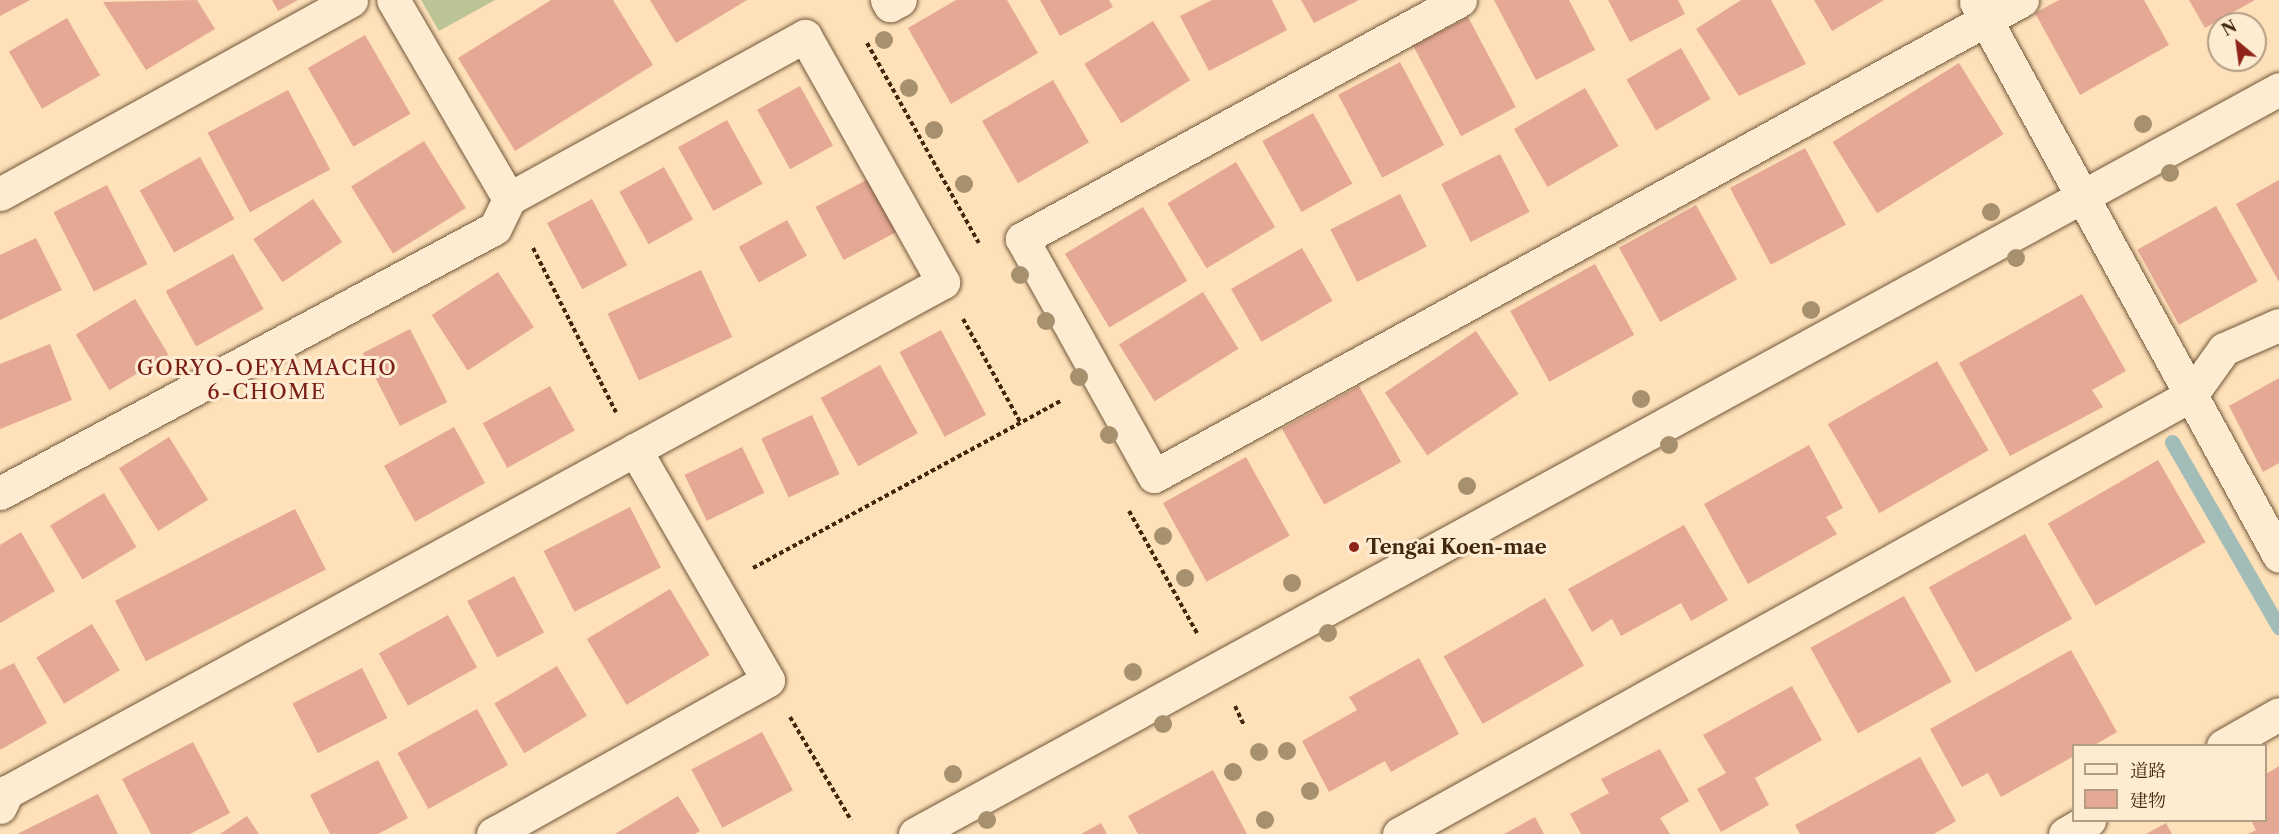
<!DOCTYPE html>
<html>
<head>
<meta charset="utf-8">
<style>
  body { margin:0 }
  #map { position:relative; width:2279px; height:834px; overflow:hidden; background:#fee1b9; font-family:"Libre Caslon Text","Noto Serif JP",serif }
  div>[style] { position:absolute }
  .green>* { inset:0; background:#bac494 }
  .stream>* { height:15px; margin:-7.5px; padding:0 7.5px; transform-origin:7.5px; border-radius:7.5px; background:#a2bcb7 }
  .building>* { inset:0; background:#e4a894; transform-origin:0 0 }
  .path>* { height:4px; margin-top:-2px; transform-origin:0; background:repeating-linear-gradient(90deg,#42270c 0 4.5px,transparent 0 7.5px) }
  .roads { filter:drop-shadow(0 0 2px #715637) drop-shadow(0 0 2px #715637) }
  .minor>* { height:33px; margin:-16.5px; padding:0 16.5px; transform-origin:16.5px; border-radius:16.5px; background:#feecd2 }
  .tertiary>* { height:33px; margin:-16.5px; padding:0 16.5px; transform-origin:16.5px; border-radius:16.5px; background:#feecd2 }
  .trees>* { width:18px; height:18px; margin:-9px; border-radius:50%; background:#a7906d }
  .dots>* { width:16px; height:16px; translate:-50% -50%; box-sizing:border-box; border:3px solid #feecd2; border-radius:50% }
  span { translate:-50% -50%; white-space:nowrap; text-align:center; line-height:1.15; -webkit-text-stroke:6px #feecd2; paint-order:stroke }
  .poi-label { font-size:20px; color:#42270c; font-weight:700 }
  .left { translate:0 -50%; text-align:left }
  .neighbourhood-label { font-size:21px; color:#7a1f14; letter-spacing:1.5px }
  .legend { position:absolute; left:2072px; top:744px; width:195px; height:78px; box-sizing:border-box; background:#feecd2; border:2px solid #b39d83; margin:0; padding:8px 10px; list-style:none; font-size:18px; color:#42270c }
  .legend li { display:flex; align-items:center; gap:12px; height:30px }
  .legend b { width:30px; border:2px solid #b39d83 }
  .north { position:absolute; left:2207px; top:12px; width:60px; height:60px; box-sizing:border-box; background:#feecd2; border:2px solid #b39d83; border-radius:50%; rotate:331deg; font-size:16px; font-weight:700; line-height:24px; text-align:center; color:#42270c }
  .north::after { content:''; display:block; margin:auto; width:21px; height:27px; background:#8f2418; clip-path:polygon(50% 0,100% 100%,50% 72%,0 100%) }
</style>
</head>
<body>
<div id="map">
  <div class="green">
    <div style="clip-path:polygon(421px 0,495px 0,439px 31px)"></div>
  </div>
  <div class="stream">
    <div style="left:2172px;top:442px;width:214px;rotate:60deg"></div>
  </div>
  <div class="building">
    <div style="clip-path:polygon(0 0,30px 0,0 16px)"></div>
    <div style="clip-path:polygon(197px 0,215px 29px,146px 70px,103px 2px)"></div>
    <div style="clip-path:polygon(272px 0,298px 0,278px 11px)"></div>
    <div style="clip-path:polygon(551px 0,613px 0,653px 65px,515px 151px,458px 58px)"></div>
    <div style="clip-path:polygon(650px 0,747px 0,676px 43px)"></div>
    <div style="clip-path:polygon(956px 0,1007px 0,1038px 53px,951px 104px,908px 28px)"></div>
    <div style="clip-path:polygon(1040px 0,1109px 0,1113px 7px,1060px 36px)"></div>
    <div style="clip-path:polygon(1212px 0,1272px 0,1287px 30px,1209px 71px,1180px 16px)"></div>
    <div style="clip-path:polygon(1301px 0,1359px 0,1314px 23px)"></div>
    <div style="clip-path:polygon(1494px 0,1569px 0,1595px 50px,1536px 80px)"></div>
    <div style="clip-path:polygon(1608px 0,1678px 0,1685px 14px,1630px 42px)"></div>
    <div style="clip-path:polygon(1741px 0,1771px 0,1806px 64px,1739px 96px,1696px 29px)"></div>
    <div style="clip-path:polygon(1814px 0,1884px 0,1832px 31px)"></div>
    <div style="clip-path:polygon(2059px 0,2144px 0,2169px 45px,2080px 95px,2035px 13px)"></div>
    <div style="clip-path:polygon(2189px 0,2255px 0,2205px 28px)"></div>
    <div style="left:1468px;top:17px;width:102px;height:62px;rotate:62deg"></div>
    <div style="left:67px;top:18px;width:66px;height:67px;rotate:60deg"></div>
    <div style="left:1153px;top:21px;width:70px;height:81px;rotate:58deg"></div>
    <div style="left:365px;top:35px;width:91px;height:66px;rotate:60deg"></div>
    <div style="left:1681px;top:48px;width:59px;height:63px;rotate:60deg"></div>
    <div style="left:1400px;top:62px;width:94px;height:70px;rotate:62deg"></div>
    <div style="left:1959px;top:63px;width:84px;height:149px;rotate:58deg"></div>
    <div style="left:1053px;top:80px;width:72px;height:82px;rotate:60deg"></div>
    <div style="left:800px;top:86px;width:68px;height:49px;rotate:61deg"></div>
    <div style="left:1585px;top:88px;width:67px;height:82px;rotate:60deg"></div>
    <div style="left:288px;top:90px;width:90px;height:91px;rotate:62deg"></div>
    <div style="left:1313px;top:113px;width:81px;height:58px;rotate:61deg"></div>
    <div style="left:727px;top:120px;width:73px;height:56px;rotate:61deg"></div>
    <div style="left:424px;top:141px;width:79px;height:86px;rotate:58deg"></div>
    <div style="left:1805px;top:148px;width:87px;height:85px;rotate:62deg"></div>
    <div style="left:1500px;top:154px;width:65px;height:66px;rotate:63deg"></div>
    <div style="left:200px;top:157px;width:71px;height:69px;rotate:61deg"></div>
    <div style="left:1236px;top:162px;width:76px;height:80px;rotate:59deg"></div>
    <div style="left:664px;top:167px;width:60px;height:51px;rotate:61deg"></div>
    <div style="left:872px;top:177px;width:60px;height:64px;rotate:62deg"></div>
    <div style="clip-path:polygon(2279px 180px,2279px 282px,2236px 204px)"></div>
    <div style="left:107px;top:185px;width:89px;height:60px;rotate:63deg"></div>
    <div style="left:1400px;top:194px;width:59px;height:78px;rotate:63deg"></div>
    <div style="left:313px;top:199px;width:52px;height:72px;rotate:56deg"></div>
    <div style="left:592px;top:199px;width:75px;height:51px;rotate:62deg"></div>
    <div style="left:1696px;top:205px;width:85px;height:88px;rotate:61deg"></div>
    <div style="left:2216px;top:206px;width:86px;height:90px;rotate:61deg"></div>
    <div style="left:1143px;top:207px;width:86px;height:91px;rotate:59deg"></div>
    <div style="left:787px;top:220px;width:41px;height:55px;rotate:61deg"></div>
    <div style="clip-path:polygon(36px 238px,62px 290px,0 320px,0 255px)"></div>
    <div style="left:1302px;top:248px;width:61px;height:82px;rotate:60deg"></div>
    <div style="left:233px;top:254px;width:63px;height:77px;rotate:61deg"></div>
    <div style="left:1595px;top:264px;width:81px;height:97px;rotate:61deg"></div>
    <div style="left:701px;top:270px;width:74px;height:103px;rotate:65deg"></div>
    <div style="left:498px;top:272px;width:66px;height:79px;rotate:57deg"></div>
    <div style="left:1203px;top:292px;width:67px;height:99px;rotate:58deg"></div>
    <div style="clip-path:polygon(2082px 294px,2126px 371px,2092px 390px,2103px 407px,2010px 456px,1959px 363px)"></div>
    <div style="left:135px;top:299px;width:65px;height:69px;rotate:59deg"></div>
    <div style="left:410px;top:329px;width:82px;height:53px;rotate:63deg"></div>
    <div style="left:941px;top:330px;width:96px;height:47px;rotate:62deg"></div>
    <div style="left:1476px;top:331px;width:76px;height:110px;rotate:56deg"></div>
    <div style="clip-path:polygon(50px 344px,72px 400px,0 429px,0 364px)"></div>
    <div style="left:1937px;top:361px;width:103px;height:126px;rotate:60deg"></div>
    <div style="left:880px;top:365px;width:78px;height:68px;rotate:61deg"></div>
    <div style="clip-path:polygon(2279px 378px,2279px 463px,2263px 472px,2229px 406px)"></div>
    <div style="left:550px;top:386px;width:51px;height:77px;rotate:61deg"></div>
    <div style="left:1359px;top:386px;width:87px;height:88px;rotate:61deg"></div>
    <div style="left:812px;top:415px;width:65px;height:56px;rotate:65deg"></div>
    <div style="left:454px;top:427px;width:64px;height:80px;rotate:61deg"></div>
    <div style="left:169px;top:437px;width:74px;height:59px;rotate:58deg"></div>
    <div style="clip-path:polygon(1809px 445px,1843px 508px,1826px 517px,1837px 534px,1748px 584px,1704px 504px)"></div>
    <div style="left:742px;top:447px;width:51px;height:64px;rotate:64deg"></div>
    <div style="left:1246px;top:457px;width:90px;height:95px;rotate:61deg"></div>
    <div style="left:2158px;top:460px;width:95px;height:127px;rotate:60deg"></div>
    <div style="left:104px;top:493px;width:63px;height:63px;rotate:59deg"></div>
    <div style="left:630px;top:507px;width:68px;height:97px;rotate:63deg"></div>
    <div style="left:295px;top:509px;width:68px;height:202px;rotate:63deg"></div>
    <div style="clip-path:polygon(1684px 525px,1728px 600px,1691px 621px,1681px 603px,1621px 636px,1612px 619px,1592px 632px,1568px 589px)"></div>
    <div style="clip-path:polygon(21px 532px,55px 591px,0 623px,0 545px)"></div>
    <div style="left:2025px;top:534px;width:97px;height:110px;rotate:61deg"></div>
    <div style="left:514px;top:576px;width:64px;height:53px;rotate:62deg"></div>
    <div style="left:670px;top:589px;width:77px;height:97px;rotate:59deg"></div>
    <div style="left:1904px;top:596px;width:98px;height:107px;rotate:61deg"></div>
    <div style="left:1545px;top:598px;width:78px;height:117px;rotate:60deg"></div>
    <div style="left:448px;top:615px;width:60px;height:79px;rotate:61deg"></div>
    <div style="left:92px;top:624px;width:54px;height:65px;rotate:59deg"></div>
    <div style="clip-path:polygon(2071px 650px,2117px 732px,2093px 746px,2074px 746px,2074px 756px,2001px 797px,1988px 773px,1962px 787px,1930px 729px)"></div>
    <div style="clip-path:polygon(1419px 658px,1459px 734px,1391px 772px,1385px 761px,1329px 792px,1302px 741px,1357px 710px,1349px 697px)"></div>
    <div style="clip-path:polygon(14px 663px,47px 723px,0 750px,0 670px)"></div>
    <div style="left:557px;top:666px;width:58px;height:73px;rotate:59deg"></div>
    <div style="left:362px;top:668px;width:56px;height:78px;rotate:63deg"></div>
    <div style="clip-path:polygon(1792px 686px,1822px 740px,1755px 778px,1769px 805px,1721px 832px,1697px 789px,1726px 773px,1703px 735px)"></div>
    <div style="left:477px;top:709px;width:64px;height:91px;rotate:61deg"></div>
    <div style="left:762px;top:732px;width:66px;height:80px;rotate:62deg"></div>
    <div style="clip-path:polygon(193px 742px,230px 813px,190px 834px,151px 834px,122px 779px)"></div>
    <div style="clip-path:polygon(1660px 749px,1689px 801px,1660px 818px,1670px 834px,1581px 834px,1570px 814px,1609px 793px,1601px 779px)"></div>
    <div style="clip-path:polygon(1920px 757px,1956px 821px,1934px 834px,1800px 834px,1795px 825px)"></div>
    <div style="clip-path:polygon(378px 760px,408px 818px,378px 834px,330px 834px,310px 795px)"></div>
    <div style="clip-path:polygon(2279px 766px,2279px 834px,2248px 834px,2256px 830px,2251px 820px,2266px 820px,2266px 774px)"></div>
    <div style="clip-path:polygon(1213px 770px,1247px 834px,1138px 834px,1128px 816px)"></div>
    <div style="clip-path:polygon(98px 794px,118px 834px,17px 834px)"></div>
    <div style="clip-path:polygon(678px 796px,700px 831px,695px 834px,615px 834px)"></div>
    <div style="clip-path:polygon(247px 816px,259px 834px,220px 834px)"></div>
    <div style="clip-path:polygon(1535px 817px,1544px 834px,1504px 834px)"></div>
    <div style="clip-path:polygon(1101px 823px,1107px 834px,1081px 834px)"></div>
    <div style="clip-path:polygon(2166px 823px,2172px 834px,2146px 834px)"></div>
  </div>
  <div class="path">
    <div style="left:867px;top:43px;width:229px;rotate:60.8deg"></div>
    <div style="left:533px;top:248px;width:184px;rotate:63.2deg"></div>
    <div style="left:963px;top:319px;width:118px;rotate:61deg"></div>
    <div style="left:1129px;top:511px;width:140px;rotate:60.9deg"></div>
    <div style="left:753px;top:568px;width:352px;rotate:-28.5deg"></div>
    <div style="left:1235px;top:706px;width:21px;rotate:65deg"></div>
    <div style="left:790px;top:717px;width:120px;rotate:59.4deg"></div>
  </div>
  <div class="roads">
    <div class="minor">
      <div style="left:887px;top:0;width:6px;rotate:59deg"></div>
      <div style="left:890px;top:5px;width:11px;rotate:-27deg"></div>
      <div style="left:1460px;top:0;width:499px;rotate:151.4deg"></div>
      <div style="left:1022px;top:239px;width:271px;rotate:60.9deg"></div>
      <div style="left:1154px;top:476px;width:990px;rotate:-28.74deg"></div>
      <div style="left:1976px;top:2px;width:631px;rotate:61.32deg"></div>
      <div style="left:0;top:194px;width:401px;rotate:-28.9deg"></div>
      <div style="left:0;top:493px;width:561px;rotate:-28.16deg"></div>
      <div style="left:495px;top:228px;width:32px;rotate:-64deg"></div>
      <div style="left:509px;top:199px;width:230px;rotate:-120.2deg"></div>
      <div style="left:2223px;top:746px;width:64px;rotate:-29.7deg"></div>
      <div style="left:0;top:807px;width:17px;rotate:-65deg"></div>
      <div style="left:7px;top:792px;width:1066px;rotate:-28.58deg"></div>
      <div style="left:943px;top:282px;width:282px;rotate:-119.3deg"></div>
      <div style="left:805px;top:36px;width:338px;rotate:151.2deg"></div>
      <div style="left:493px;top:834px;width:315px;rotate:-29.2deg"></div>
      <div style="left:768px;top:680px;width:266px;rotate:-120deg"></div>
      <div style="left:1399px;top:834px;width:906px;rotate:-29deg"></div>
      <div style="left:2191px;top:395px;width:57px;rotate:-54.3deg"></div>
      <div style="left:2224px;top:349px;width:60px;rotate:-23.6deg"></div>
      <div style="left:2065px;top:834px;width:28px;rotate:-30deg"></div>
    </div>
    <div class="tertiary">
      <div style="left:915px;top:834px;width:1554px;rotate:-28.64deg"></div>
    </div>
  </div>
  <div class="trees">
    <div style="left:884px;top:40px"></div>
    <div style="left:909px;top:88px"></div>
    <div style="left:2143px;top:124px"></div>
    <div style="left:934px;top:130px"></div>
    <div style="left:2170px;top:173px"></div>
    <div style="left:964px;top:184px"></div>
    <div style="left:1991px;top:212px"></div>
    <div style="left:2016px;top:258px"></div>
    <div style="left:1020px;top:275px"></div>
    <div style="left:1811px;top:310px"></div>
    <div style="left:1046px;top:321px"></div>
    <div style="left:1079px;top:377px"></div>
    <div style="left:1641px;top:399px"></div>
    <div style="left:1109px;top:435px"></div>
    <div style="left:1669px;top:445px"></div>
    <div style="left:1467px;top:486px"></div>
    <div style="left:1163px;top:536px"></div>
    <div style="left:1185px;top:578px"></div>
    <div style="left:1292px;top:583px"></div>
    <div style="left:1328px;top:633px"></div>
    <div style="left:1133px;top:672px"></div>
    <div style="left:1163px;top:724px"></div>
    <div style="left:1287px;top:751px"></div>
    <div style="left:1259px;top:752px"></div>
    <div style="left:1233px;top:772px"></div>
    <div style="left:953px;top:774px"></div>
    <div style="left:1310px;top:791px"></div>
    <div style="left:987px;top:820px"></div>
    <div style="left:1265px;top:820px"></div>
  </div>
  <div class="dots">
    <div style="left:1354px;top:547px;background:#8f2418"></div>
  </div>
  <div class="poi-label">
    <span class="left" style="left:1366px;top:547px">Tengai Koen-mae</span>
  </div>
  <div class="neighbourhood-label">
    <span style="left:267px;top:380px">GORYO-OEYAMACHO<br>6-CHOME</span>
  </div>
  <ul class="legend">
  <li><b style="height:8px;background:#feecd2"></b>道路</li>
  <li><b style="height:16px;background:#e4a894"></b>建物</li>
  </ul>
  <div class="north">N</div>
</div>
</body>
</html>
